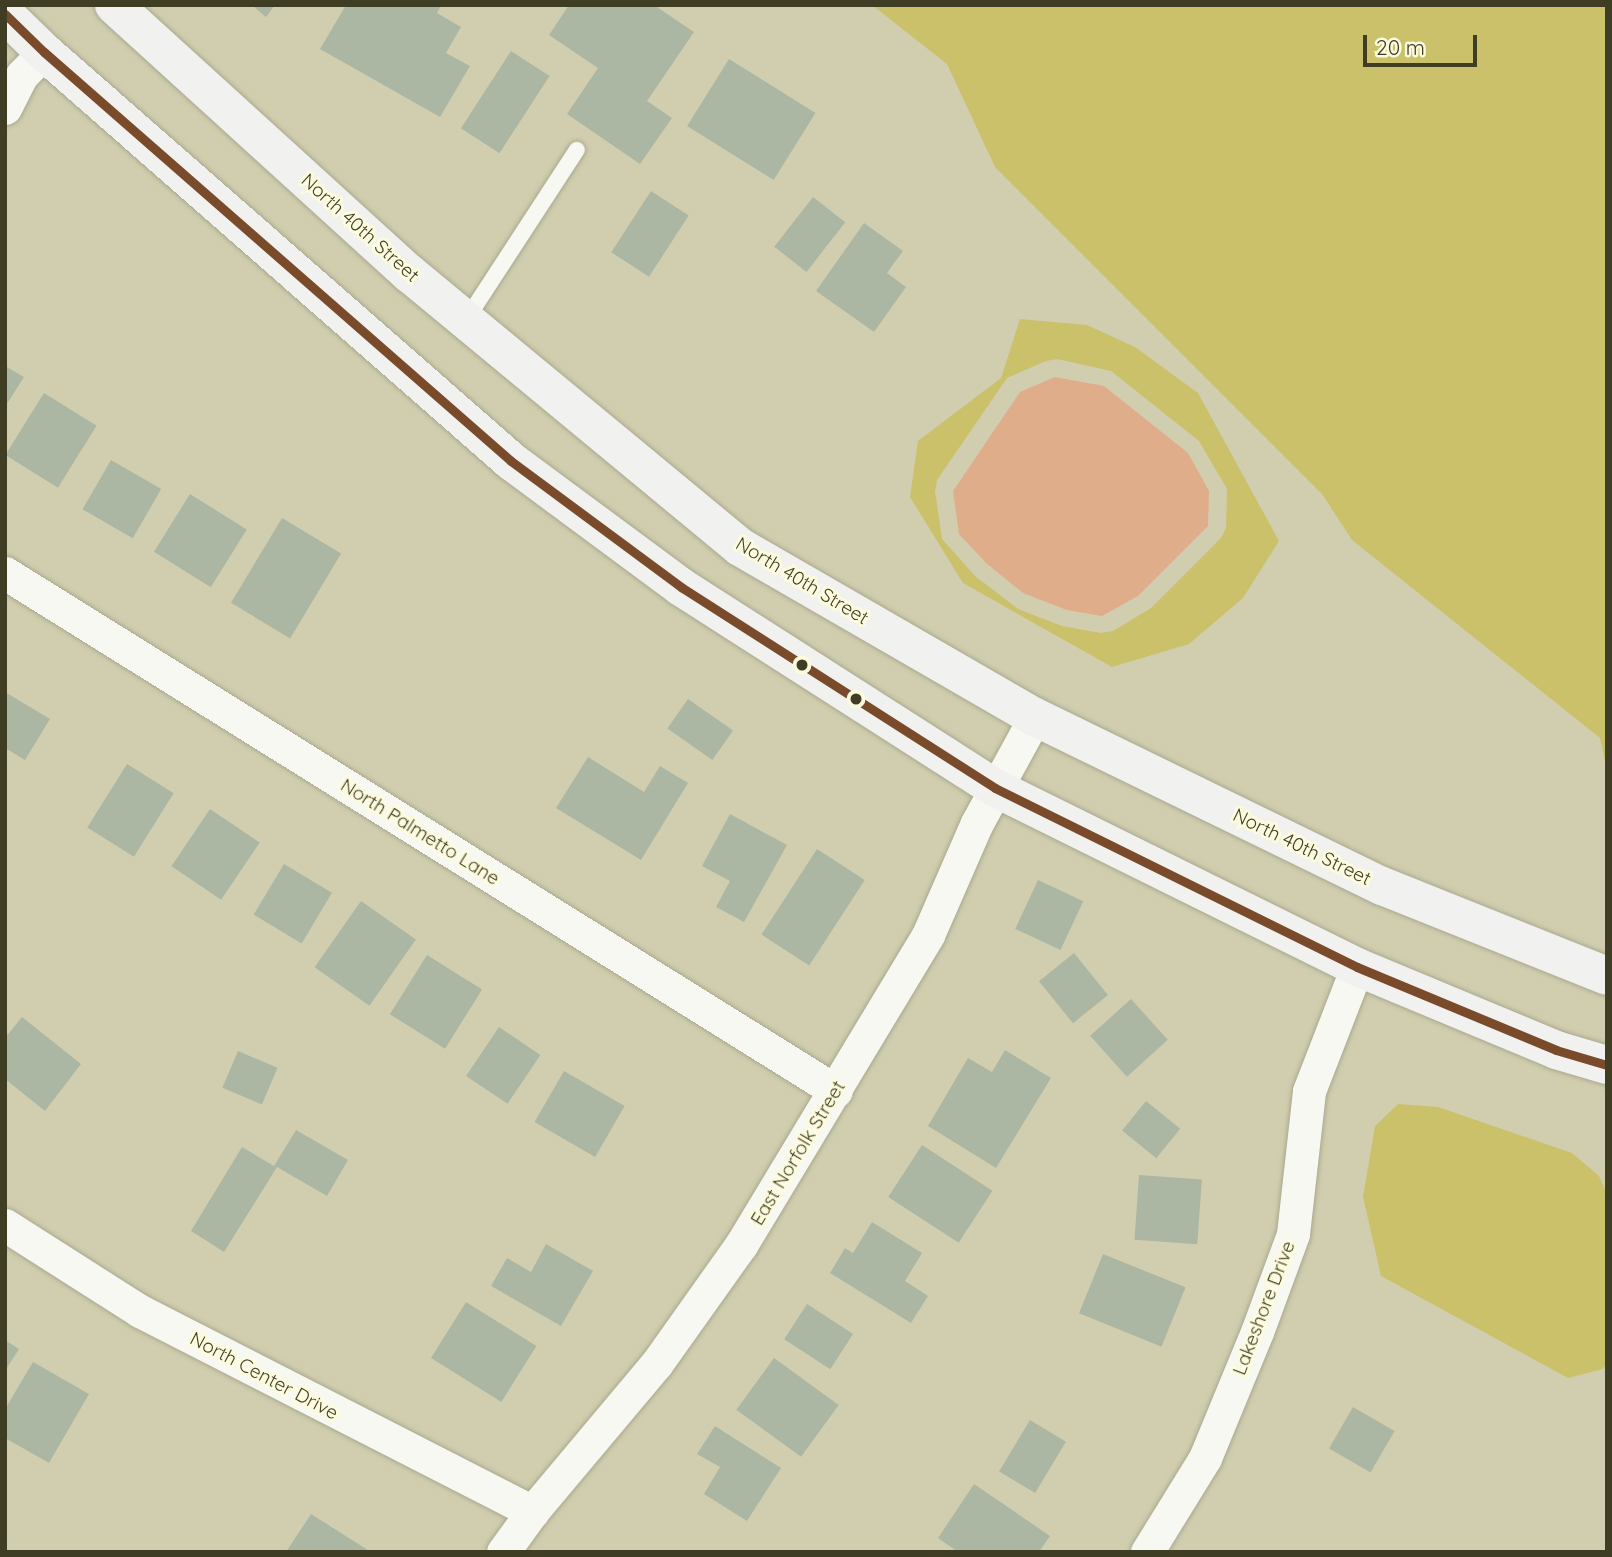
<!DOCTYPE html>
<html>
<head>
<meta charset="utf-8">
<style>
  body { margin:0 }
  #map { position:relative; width:1612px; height:1557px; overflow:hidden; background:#d1ceaf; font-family:Quicksand,sans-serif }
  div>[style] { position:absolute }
  .green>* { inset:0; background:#dfad8a }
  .water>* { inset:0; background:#cac16a }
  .building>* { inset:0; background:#acb7a3; transform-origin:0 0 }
  .roads { filter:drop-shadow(0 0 2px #aaa88f) drop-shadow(0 0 2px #aaa88f) }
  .service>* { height:16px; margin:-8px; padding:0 8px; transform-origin:8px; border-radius:8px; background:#f8f8f3 }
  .minor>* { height:33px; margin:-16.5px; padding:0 16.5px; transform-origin:16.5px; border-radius:16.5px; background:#f8f8f3 }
  .secondary>* { height:38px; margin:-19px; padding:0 19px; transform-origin:19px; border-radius:19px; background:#f1f1f0 }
  .bus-1>* { height:9px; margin:-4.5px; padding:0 4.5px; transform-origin:4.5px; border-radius:4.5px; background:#7a4b2a }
  .dots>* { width:19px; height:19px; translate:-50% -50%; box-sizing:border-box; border:4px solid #fdfbde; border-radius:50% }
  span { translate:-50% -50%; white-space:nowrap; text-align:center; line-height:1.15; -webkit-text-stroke:6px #fdfbde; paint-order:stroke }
  .street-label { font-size:19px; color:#403d25 }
  .frame { position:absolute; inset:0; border:7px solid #403d25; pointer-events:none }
  .scale { position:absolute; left:1363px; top:35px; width:114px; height:32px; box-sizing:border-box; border:4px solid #403d25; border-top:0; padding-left:9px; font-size:21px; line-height:24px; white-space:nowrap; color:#403d25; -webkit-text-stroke:5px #fdfbde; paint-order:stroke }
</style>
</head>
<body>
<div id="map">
  <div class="green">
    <div style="clip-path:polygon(1055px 377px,1104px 386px,1188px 453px,1209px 491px,1208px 526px,1138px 596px,1102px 616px,1067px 610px,1023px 593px,986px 563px,959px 534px,953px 491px,1020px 392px)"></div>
  </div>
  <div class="water">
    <div style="clip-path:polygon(872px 5px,1607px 5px,1607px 770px,1600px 738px,1352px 540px,1322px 494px,995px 167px,947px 64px)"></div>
    <div style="clip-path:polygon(evenodd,1020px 319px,1087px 325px,1135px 347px,1198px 393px,1279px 541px,1243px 598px,1189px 644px,1112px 667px,963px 583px,910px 497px,918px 441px,1001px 378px,1020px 319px,1057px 359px,1111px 371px,1199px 441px,1227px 489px,1226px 528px,1221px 538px,1151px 608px,1113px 631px,1101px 633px,1062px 626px,1018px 609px,975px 576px,942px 539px,935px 491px,937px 480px,1007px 378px,1046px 361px,1057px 359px)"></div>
    <div style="clip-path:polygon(1398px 1104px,1438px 1107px,1572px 1153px,1599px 1176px,1607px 1194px,1607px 1363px,1603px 1369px,1568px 1378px,1381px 1276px,1363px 1197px,1375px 1126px)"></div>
  </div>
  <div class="building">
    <div style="clip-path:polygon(252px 5px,275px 5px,266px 17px)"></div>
    <div style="clip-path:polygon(346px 5px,441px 5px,437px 13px,461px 27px,446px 53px,470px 66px,440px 117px,320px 49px)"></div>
    <div style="clip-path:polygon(569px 5px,654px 5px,694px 32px,647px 101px,672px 118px,640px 164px,567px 114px,598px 68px,549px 35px)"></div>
    <div style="left:511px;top:51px;width:46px;height:92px;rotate:33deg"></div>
    <div style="left:729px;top:59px;width:102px;height:79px;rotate:32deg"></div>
    <div style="left:651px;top:191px;width:45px;height:73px;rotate:33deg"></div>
    <div style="left:813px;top:197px;width:41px;height:63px;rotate:38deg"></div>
    <div style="clip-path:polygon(864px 223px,903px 251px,887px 273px,906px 287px,874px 332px,816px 291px)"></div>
    <div style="clip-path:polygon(5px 366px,24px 377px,5px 407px)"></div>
    <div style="left:44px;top:393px;width:62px;height:73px;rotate:32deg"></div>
    <div style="left:111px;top:460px;width:58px;height:57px;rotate:30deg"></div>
    <div style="left:190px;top:494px;width:67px;height:68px;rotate:32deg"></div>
    <div style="left:282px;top:518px;width:69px;height:99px;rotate:31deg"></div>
    <div style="clip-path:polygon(5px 692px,50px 719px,25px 760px,5px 748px)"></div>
    <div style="left:688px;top:699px;width:55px;height:36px;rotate:35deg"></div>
    <div style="clip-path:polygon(588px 757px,644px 792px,660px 766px,688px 783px,641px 860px,556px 808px)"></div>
    <div style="left:127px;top:764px;width:55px;height:75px;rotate:32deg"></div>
    <div style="left:210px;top:809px;width:60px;height:69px;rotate:34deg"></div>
    <div style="clip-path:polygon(730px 814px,787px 845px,744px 922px,716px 907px,730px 881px,702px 866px)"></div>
    <div style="left:817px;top:849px;width:57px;height:102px;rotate:33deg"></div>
    <div style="left:284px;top:864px;width:56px;height:59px;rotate:31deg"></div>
    <div style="left:1038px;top:880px;width:50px;height:54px;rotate:25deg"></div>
    <div style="left:361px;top:901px;width:67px;height:81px;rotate:35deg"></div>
    <div style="left:1074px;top:953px;width:54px;height:45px;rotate:51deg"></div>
    <div style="left:427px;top:955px;width:65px;height:70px;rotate:32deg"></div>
    <div style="left:1131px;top:999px;width:55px;height:55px;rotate:48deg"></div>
    <div style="clip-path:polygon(22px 1017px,81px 1064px,45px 1111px,5px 1079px,5px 1038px)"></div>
    <div style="left:499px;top:1027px;width:50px;height:59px;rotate:34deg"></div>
    <div style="clip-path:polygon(1005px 1050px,1051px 1078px,996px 1168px,928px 1126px,968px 1058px,992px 1072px)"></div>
    <div style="left:238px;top:1051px;width:43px;height:40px;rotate:23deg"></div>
    <div style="left:564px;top:1071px;width:70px;height:59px;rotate:30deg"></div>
    <div style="left:1146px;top:1101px;width:44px;height:38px;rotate:39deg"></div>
    <div style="clip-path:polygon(296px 1130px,348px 1160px,327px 1196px,277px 1167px,224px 1252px,191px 1231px,242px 1147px,274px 1166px)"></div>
    <div style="left:922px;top:1145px;width:84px;height:62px;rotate:33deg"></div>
    <div style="left:1139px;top:1175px;width:63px;height:65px;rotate:4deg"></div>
    <div style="clip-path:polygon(872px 1222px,922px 1253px,905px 1281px,928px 1296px,911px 1323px,830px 1273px,845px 1248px,853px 1253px)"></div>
    <div style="clip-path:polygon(546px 1244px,593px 1271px,561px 1326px,491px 1286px,507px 1258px,531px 1272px)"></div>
    <div style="left:1103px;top:1254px;width:89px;height:64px;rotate:22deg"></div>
    <div style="left:466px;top:1302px;width:83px;height:66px;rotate:32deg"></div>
    <div style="left:807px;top:1304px;width:55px;height:42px;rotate:33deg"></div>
    <div style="clip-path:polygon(5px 1340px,19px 1349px,5px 1371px)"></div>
    <div style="left:774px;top:1358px;width:80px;height:64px;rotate:36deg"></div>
    <div style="clip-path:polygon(33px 1362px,89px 1394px,49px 1463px,5px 1438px,5px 1409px)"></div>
    <div style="left:1353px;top:1407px;width:48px;height:48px;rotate:30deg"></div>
    <div style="left:1030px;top:1420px;width:42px;height:60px;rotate:31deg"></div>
    <div style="clip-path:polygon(715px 1426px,781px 1468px,747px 1521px,704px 1494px,720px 1467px,697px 1454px)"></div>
    <div style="clip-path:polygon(974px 1484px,1050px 1536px,1039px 1552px,958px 1552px,938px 1538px)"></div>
    <div style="clip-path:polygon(311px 1514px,371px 1552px,286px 1552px)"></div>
  </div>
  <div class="roads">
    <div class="service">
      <div style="left:466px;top:320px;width:203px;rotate:-56.9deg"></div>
    </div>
    <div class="minor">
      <div style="left:5px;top:108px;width:37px;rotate:-63deg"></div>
      <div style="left:22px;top:75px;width:32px;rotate:-46deg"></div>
      <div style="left:5px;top:573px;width:979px;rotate:31.94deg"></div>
      <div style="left:5px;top:1225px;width:160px;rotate:32.5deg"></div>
      <div style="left:140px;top:1311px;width:441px;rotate:27.1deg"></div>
      <div style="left:503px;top:1552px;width:49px;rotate:-54.1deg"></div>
      <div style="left:532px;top:1512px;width:194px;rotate:-50deg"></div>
      <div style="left:657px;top:1363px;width:145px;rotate:-54.6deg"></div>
      <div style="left:741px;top:1245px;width:362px;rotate:-58.9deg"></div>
      <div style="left:928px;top:935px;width:122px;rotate:-66.4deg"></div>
      <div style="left:977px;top:823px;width:121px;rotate:-61.3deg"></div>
      <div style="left:1147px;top:1552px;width:110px;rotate:-58.3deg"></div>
      <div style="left:1205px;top:1458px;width:136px;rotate:-67.6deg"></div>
      <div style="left:1257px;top:1332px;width:104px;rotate:-69.8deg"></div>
      <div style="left:1293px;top:1234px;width:144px;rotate:-83.6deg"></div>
      <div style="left:1309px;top:1091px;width:133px;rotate:-68.8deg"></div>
    </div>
    <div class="secondary">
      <div style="left:114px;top:5px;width:400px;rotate:42.3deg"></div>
      <div style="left:410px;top:274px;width:428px;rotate:39.6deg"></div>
      <div style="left:740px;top:547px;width:340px;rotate:30deg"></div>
      <div style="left:1035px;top:717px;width:386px;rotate:26deg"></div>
      <div style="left:1382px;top:886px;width:242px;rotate:21.8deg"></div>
      <div style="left:5px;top:14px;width:54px;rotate:44.3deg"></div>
      <div style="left:44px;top:52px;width:621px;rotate:41.21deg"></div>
      <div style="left:511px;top:461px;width:212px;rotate:36.5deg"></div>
      <div style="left:681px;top:587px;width:373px;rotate:32.6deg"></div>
      <div style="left:995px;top:788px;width:404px;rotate:26.3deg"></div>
      <div style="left:1357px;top:967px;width:216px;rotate:22.6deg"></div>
      <div style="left:1556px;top:1050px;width:53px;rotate:16.4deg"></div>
    </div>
  </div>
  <div class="bus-1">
    <div style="left:5px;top:14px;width:54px;rotate:44.3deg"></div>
    <div style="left:44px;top:52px;width:621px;rotate:41.21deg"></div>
    <div style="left:511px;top:461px;width:212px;rotate:36.5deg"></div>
    <div style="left:681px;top:587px;width:373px;rotate:32.6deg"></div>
    <div style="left:995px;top:788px;width:404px;rotate:26.3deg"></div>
    <div style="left:1357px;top:967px;width:216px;rotate:22.6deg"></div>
    <div style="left:1556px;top:1050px;width:53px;rotate:16.4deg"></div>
  </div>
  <div class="dots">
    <div style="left:802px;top:665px;background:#403d25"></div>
    <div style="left:856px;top:699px;background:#403d25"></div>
  </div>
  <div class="street-label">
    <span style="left:360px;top:228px;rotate:42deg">North 40th Street</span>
    <span style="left:802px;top:581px;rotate:31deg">North 40th Street</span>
    <span style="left:420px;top:832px;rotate:32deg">North Palmetto Lane</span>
    <span style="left:1302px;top:847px;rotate:26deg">North 40th Street</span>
    <span style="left:798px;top:1153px;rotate:-59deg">East Norfolk Street</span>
    <span style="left:1264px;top:1308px;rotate:-69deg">Lakeshore Drive</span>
    <span style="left:264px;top:1376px;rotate:28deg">North Center Drive</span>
  </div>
  <div class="frame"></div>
  <div class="scale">20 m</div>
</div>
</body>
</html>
